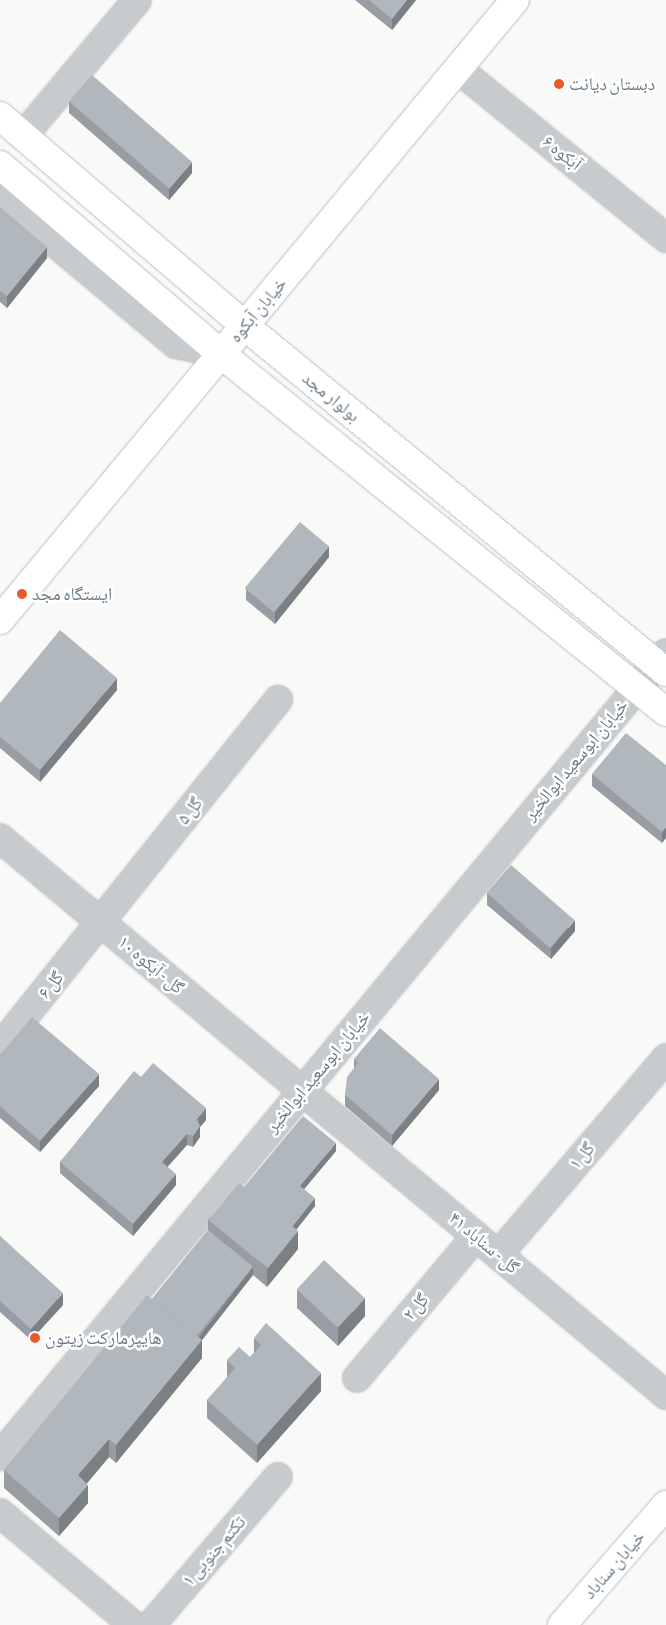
<!DOCTYPE html>
<html>
<head>
<meta charset="utf-8">
<style>
  body { margin:0 }
  #map { position:relative; width:666px; height:1625px; overflow:hidden; background:#f9f9f7; font-family:"Asap Condensed","Noto Naskh Arabic",sans-serif }
  div>[style] { position:absolute }
  .roads { filter:drop-shadow(0 0 1px #babec2) drop-shadow(0 0 1px #babec2) }
  .minor>* { height:28px; margin:-14px; padding:0 14px; transform-origin:14px; border-radius:14px; background:#c7cbce }
  .major>* { height:28px; margin:-14px; padding:0 14px; transform-origin:14px; border-radius:14px; background:#fff }
  .wall>* { inset:0; background:#979da3 }
  .shaded-wall>* { inset:0; background:#7b8084 }
  .building>* { inset:0; background:#b0b7bd; transform-origin:0 0 }
  .dots>* { width:14px; height:14px; translate:-50% -50%; box-sizing:border-box; border:2px solid #fff; border-radius:50% }
  span { translate:-50% -50%; white-space:nowrap; text-align:center; line-height:1.15; -webkit-text-stroke:5px #fff; paint-order:stroke }
  .poi-label { font-size:18px; color:#677888 }
  .left { translate:0 -50%; text-align:left }
  .street-label { font-size:18px; color:#677888 }
</style>
</head>
<body>
<div id="map">
  <div class="roads">
    <div class="minor">
      <div style="left:458px;top:69px;width:268px;rotate:39.1deg"></div>
      <div style="left:23px;top:136px;width:177px;rotate:-50deg"></div>
      <div style="left:0;top:197px;width:229px;rotate:39.9deg"></div>
      <div style="left:176px;top:344px;width:46px;rotate:12.5deg"></div>
      <div style="left:0;top:838px;width:868px;rotate:39.91deg"></div>
      <div style="left:0;top:1047px;width:445px;rotate:-51.3deg"></div>
      <div style="left:498px;top:1255px;width:259px;rotate:-49.5deg"></div>
      <div style="left:357px;top:1378px;width:185px;rotate:-50deg"></div>
      <div style="left:0;top:1456px;width:1043px;rotate:-50.33deg"></div>
      <div style="left:0;top:1513px;width:174px;rotate:40.1deg"></div>
      <div style="left:151px;top:1625px;width:195px;rotate:-49.4deg"></div>
    </div>
    <div class="major">
      <div style="left:0;top:116px;width:323px;rotate:40.6deg"></div>
      <div style="left:245px;top:326px;width:545px;rotate:39.42deg"></div>
      <div style="left:0;top:165px;width:291px;rotate:40.5deg"></div>
      <div style="left:221px;top:354px;width:571px;rotate:38.82deg"></div>
      <div style="left:0;top:620px;width:806px;rotate:-50.29deg"></div>
      <div style="left:562px;top:1625px;width:159px;rotate:-49.1deg"></div>
    </div>
  </div>
  <div class="wall">
    <div style="clip-path:polygon(355px 0,416px 0,392px 30px)"></div>
    <div style="clip-path:polygon(69px 101px,192px 173px,169px 200px,69px 113px)"></div>
    <div style="clip-path:polygon(0 207px,47px 258px,7px 308px,0 302px)"></div>
    <div style="clip-path:polygon(329px 557px,275px 624px,246px 600px,246px 589px)"></div>
    <div style="clip-path:polygon(117px 690px,40px 782px,0 748px,0 703px)"></div>
    <div style="clip-path:polygon(666px 765px,662px 843px,592px 786px,592px 774px)"></div>
    <div style="clip-path:polygon(487px 893px,575px 931px,551px 959px,487px 905px)"></div>
    <div style="clip-path:polygon(0 1055px,99px 1086px,40px 1152px,0 1118px)"></div>
    <div style="clip-path:polygon(354px 1059px,439px 1090px,392px 1146px,345px 1106px,345px 1095px,354px 1069px)"></div>
    <div style="clip-path:polygon(141px 1077px,206px 1120px,200px 1127px,200px 1137px,193px 1147px,187px 1145px,167px 1167px,176px 1185px,133px 1236px,60px 1173px,60px 1162px)"></div>
    <div style="clip-path:polygon(336px 1151px,304px 1189px,315px 1206px,296px 1230px,298px 1249px,267px 1287px,253px 1275px,202px 1340px,202px 1358px,116px 1463px,109px 1457px,87px 1483px,88px 1503px,59px 1536px,4px 1488px,4px 1470px,152px 1299px,208px 1230px,208px 1220px,244px 1187px)"></div>
    <div style="clip-path:polygon(0 1236px,63px 1305px,31px 1340px,0 1312px)"></div>
    <div style="clip-path:polygon(297px 1290px,365px 1316px,338px 1346px,297px 1308px)"></div>
    <div style="clip-path:polygon(254px 1338px,321px 1391px,257px 1463px,207px 1418px,207px 1400px,227px 1378px,227px 1360px,250px 1357px,254px 1353px)"></div>
  </div>
  <div class="shaded-wall">
    <div style="clip-path:polygon(407px 0,416px 0,392px 30px,392px 19px)"></div>
    <div style="clip-path:polygon(192px 162px,192px 173px,169px 200px,169px 189px)"></div>
    <div style="clip-path:polygon(47px 247px,47px 258px,7px 308px,7px 296px)"></div>
    <div style="clip-path:polygon(329px 546px,329px 557px,275px 624px,275px 612px)"></div>
    <div style="clip-path:polygon(117px 678px,117px 690px,40px 782px,40px 770px)"></div>
    <div style="clip-path:polygon(666px 827px,666px 838px,662px 843px,662px 832px)"></div>
    <div style="clip-path:polygon(575px 920px,575px 931px,551px 959px,551px 948px)"></div>
    <div style="clip-path:polygon(99px 1074px,99px 1086px,40px 1152px,40px 1141px)"></div>
    <div style="clip-path:polygon(439px 1079px,439px 1090px,392px 1146px,392px 1135px)"></div>
    <div style="clip-path:polygon(206px 1108px,206px 1120px,200px 1127px,200px 1137px,193px 1147px,193px 1136px,197px 1119px)"></div>
    <div style="clip-path:polygon(187px 1134px,187px 1145px,162px 1173px,162px 1162px)"></div>
    <div style="clip-path:polygon(336px 1143px,336px 1151px,300px 1194px,300px 1186px)"></div>
    <div style="clip-path:polygon(176px 1174px,176px 1185px,133px 1236px,133px 1224px)"></div>
    <div style="clip-path:polygon(315px 1198px,315px 1206px,287px 1241px,287px 1233px)"></div>
    <div style="clip-path:polygon(298px 1231px,298px 1249px,267px 1287px,267px 1269px)"></div>
    <div style="clip-path:polygon(253px 1267px,253px 1275px,202px 1340px,202px 1358px,116px 1463px,116px 1445px)"></div>
    <div style="clip-path:polygon(63px 1293px,63px 1305px,31px 1340px,31px 1329px)"></div>
    <div style="clip-path:polygon(365px 1298px,365px 1316px,338px 1346px,338px 1328px)"></div>
    <div style="clip-path:polygon(321px 1373px,321px 1391px,257px 1463px,257px 1445px)"></div>
    <div style="clip-path:polygon(109px 1439px,109px 1457px,78px 1494px,78px 1475px)"></div>
    <div style="clip-path:polygon(88px 1485px,88px 1503px,59px 1536px,59px 1518px)"></div>
  </div>
  <div class="building">
    <div style="clip-path:polygon(369px 0,407px 0,392px 19px)"></div>
    <div style="left:92px;top:75px;width:133px;height:35px;rotate:41deg"></div>
    <div style="clip-path:polygon(0 207px,47px 247px,7px 296px,0 291px)"></div>
    <div style="left:300px;top:522px;width:38px;height:86px;rotate:40deg"></div>
    <div style="clip-path:polygon(60px 630px,117px 678px,40px 770px,0 737px,0 703px)"></div>
    <div style="clip-path:polygon(626px 733px,666px 765px,666px 827px,662px 832px,592px 774px)"></div>
    <div style="left:511px;top:865px;width:84px;height:37px;rotate:41deg"></div>
    <div style="clip-path:polygon(32px 1017px,99px 1074px,40px 1141px,0 1106px,0 1055px)"></div>
    <div style="clip-path:polygon(380px 1028px,439px 1079px,392px 1135px,345px 1095px,347px 1077px,358px 1063px,354px 1059px)"></div>
    <div style="clip-path:polygon(153px 1063px,206px 1108px,197px 1119px,200px 1126px,193px 1136px,187px 1134px,162px 1162px,176px 1174px,133px 1224px,60px 1162px,134px 1071px,141px 1077px)"></div>
    <div style="clip-path:polygon(303px 1116px,336px 1143px,300px 1186px,315px 1198px,292px 1227px,244px 1187px)"></div>
    <div style="left:239px;top:1183px;width:76px;height:48px;rotate:39deg"></div>
    <div style="left:208px;top:1230px;width:58px;height:89px;rotate:39deg"></div>
    <div style="clip-path:polygon(0 1236px,63px 1293px,31px 1329px,0 1301px)"></div>
    <div style="left:324px;top:1260px;width:56px;height:40px;rotate:43deg"></div>
    <div style="clip-path:polygon(147px 1295px,202px 1340px,116px 1445px,109px 1439px,78px 1475px,88px 1485px,59px 1518px,4px 1470px)"></div>
    <div style="clip-path:polygon(266px 1323px,321px 1373px,257px 1445px,207px 1400px,235px 1368px,227px 1360px,239px 1347px,250px 1357px,261px 1345px,254px 1338px)"></div>
  </div>
  <div class="dots">
    <div style="left:559px;top:84px;background:#e85b28"></div>
    <div style="left:22px;top:594px;background:#e85b28"></div>
    <div style="left:35px;top:1338px;background:#e85b28"></div>
  </div>
  <div class="poi-label">
    <span class="left" style="left:569px;top:84px">دبستان دیانت</span>
    <span class="left" style="left:32px;top:594px">ایستگاه مجد</span>
    <span class="left" style="left:45px;top:1338px">هایپرمارکت زیتون</span>
  </div>
  <div class="street-label">
    <span style="left:562px;top:153px;rotate:39deg">آبکوه ۶</span>
    <span style="left:258px;top:310px;rotate:-50deg">خیابان آبکوه</span>
    <span style="left:331px;top:397px;rotate:39deg">بولوار مجد</span>
    <span style="left:576px;top:760px;rotate:-50deg">خیابان ابوسعید ابوالخیر</span>
    <span style="left:190px;top:811px;rotate:-52deg">گل ۵</span>
    <span style="left:151px;top:965px;rotate:40deg">گل - آبکوه ۱۰</span>
    <span style="left:51px;top:985px;rotate:-51deg">گل ۶</span>
    <span style="left:318px;top:1072px;rotate:-50deg">خیابان ابوسعید ابوالخیر</span>
    <span style="left:582px;top:1156px;rotate:-50deg">گل ۱</span>
    <span style="left:484px;top:1243px;rotate:40deg">گل - سناباد ۴۱</span>
    <span style="left:416px;top:1307px;rotate:-50deg">گل ۲</span>
    <span style="left:214px;top:1551px;rotate:-49deg">تکتم جنوبی ۱</span>
    <span style="left:614px;top:1565px;rotate:-49deg">خیابان سناباد</span>
  </div>
</div>
</body>
</html>
